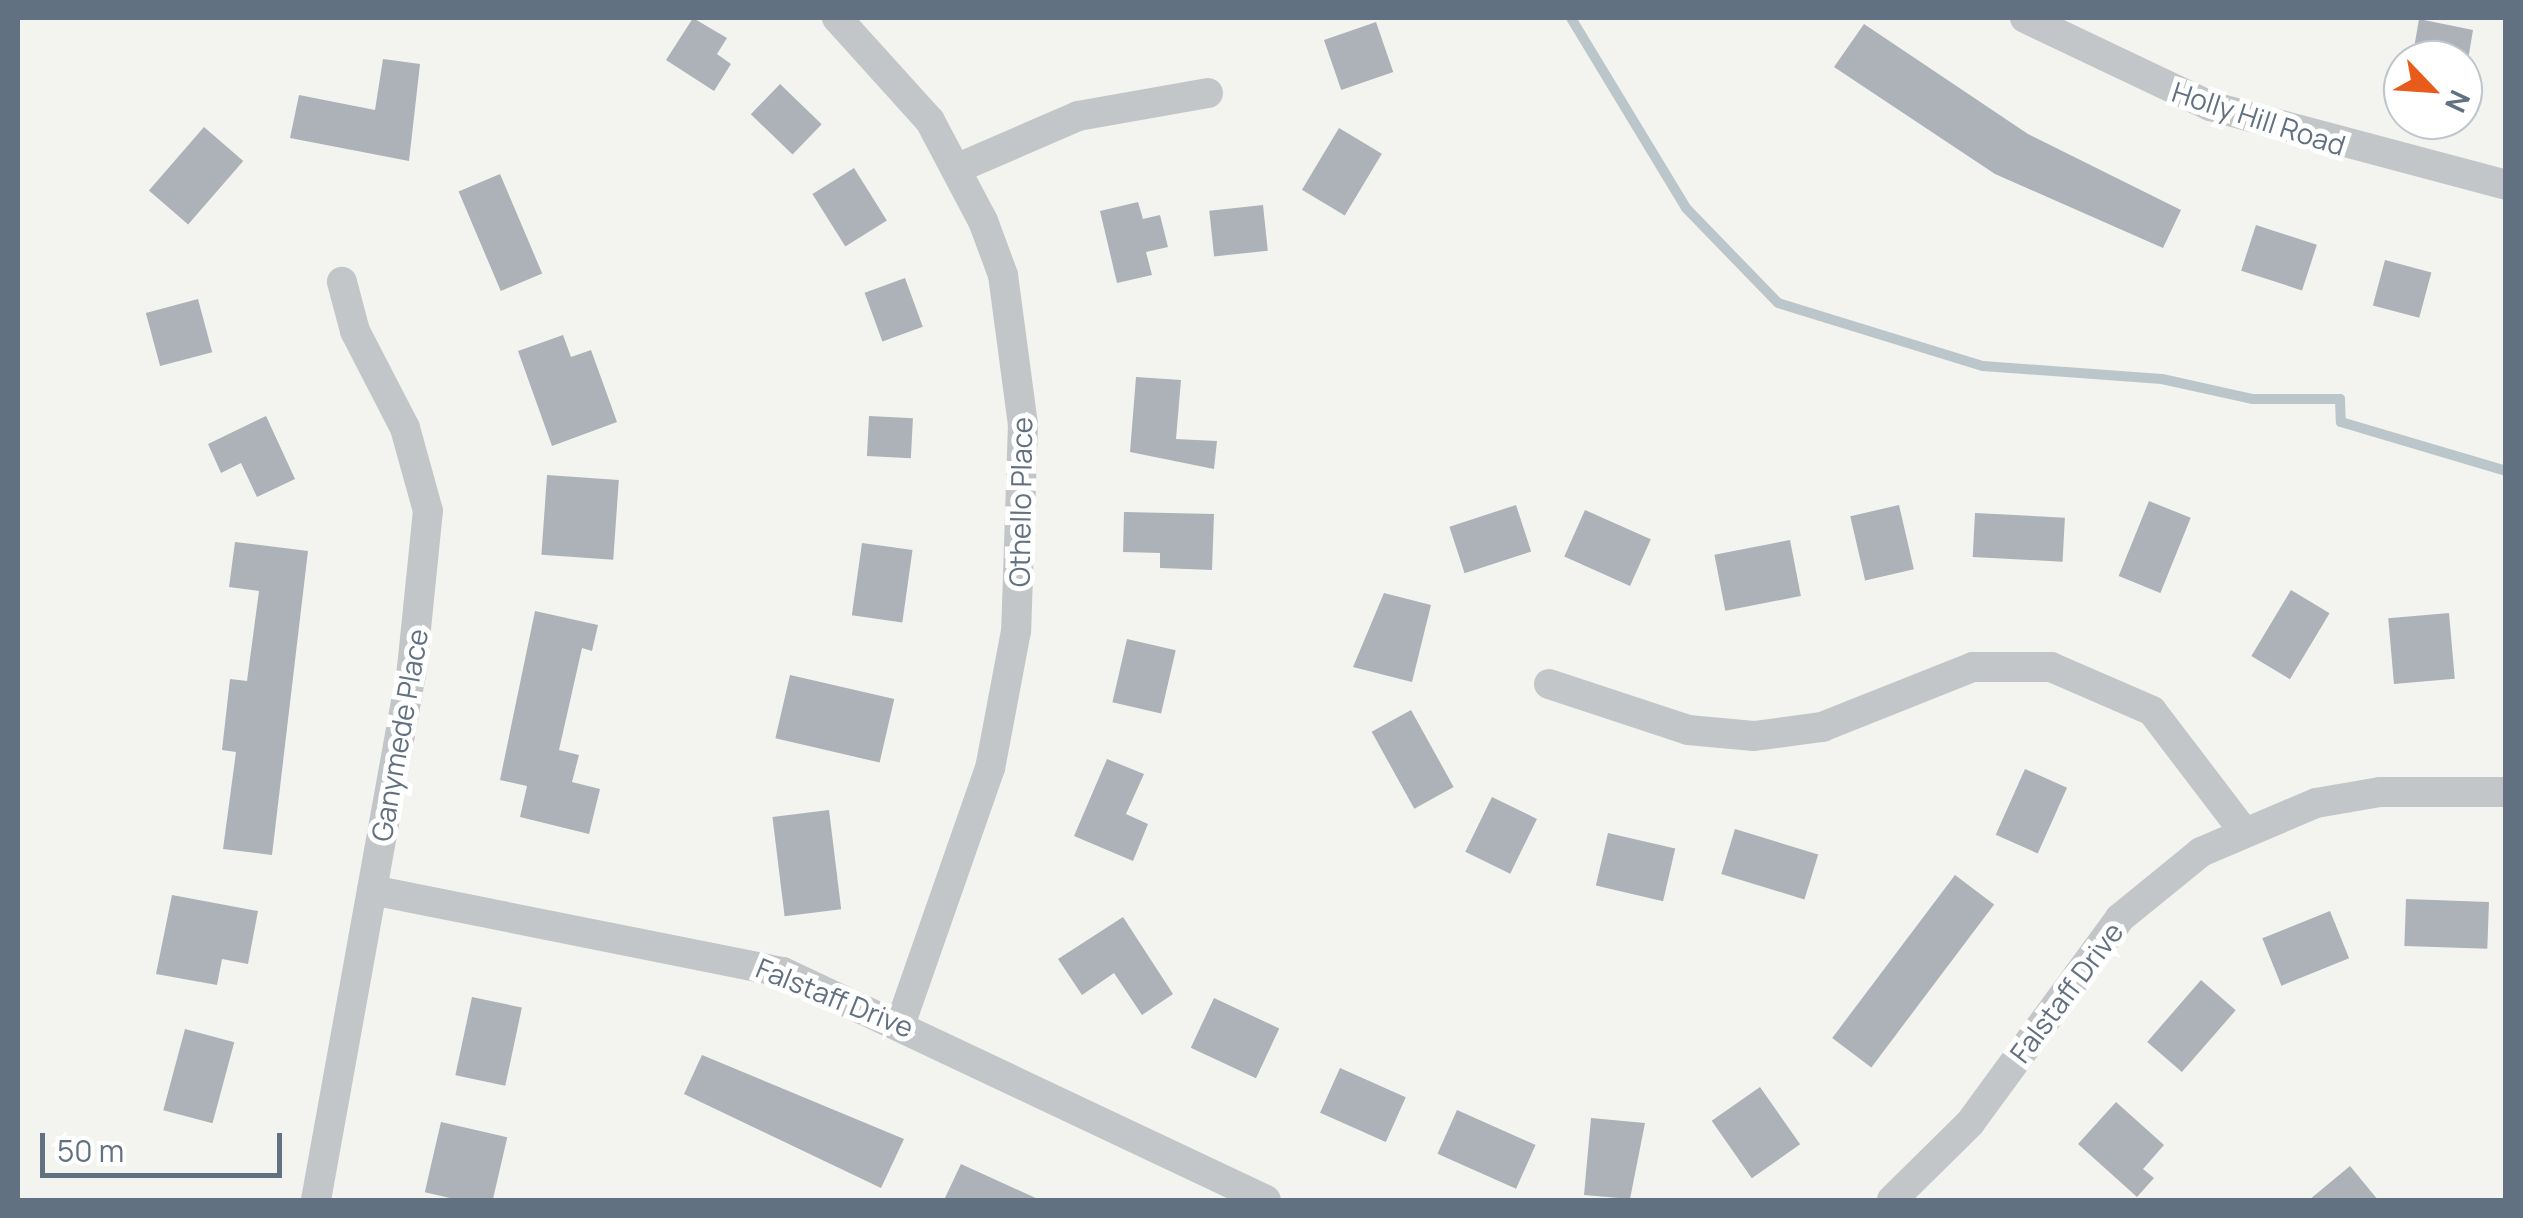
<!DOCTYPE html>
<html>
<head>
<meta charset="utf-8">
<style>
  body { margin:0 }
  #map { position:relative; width:2523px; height:1218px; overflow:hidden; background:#f3f4ef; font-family:Manrope,sans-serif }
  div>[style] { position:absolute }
  .stream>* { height:10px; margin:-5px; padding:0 5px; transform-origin:5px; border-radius:5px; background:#bbc6cb }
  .building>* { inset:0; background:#acb2b8; transform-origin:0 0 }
  .street>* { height:30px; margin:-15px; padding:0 15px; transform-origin:15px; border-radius:15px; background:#c3c6c9 }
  span { translate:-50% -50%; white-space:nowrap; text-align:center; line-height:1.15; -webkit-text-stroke:10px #fff; paint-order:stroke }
  .street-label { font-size:28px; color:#627181 }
  .frame { position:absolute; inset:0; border:20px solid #627181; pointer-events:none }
  .north { position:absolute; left:2383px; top:40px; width:100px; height:100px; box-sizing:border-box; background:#fff; border:2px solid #c0c6cd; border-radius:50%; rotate:115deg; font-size:28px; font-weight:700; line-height:40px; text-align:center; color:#627181 }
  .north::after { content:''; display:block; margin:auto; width:35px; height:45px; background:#e85c1b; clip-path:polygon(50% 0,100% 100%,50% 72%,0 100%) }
  .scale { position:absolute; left:40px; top:1133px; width:242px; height:45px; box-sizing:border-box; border:5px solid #627181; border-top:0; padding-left:12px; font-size:30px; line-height:35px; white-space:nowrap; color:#627181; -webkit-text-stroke:8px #fff; paint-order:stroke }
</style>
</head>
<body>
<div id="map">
  <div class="stream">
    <div style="left:1571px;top:18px;width:222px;rotate:58.8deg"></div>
    <div style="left:1686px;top:208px;width:132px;rotate:45.9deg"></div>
    <div style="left:1778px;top:303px;width:214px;rotate:17.1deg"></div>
    <div style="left:1983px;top:366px;width:179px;rotate:4.2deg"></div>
    <div style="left:2162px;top:379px;width:92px;rotate:12.5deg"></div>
    <div style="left:2252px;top:399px;width:88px"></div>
    <div style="left:2340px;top:399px;width:23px;rotate:88deg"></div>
    <div style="left:2341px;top:422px;width:172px;rotate:16.5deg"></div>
  </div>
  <div class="building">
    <div style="clip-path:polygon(693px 18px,727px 38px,717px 54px,731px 64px,714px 91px,666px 60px)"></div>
    <div style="clip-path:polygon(2419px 19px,2473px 30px,2468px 60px,2412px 60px)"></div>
    <div style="left:1376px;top:22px;width:53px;height:55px;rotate:71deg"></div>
    <div style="clip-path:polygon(1864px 24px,2028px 134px,2181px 210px,2163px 248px,1995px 174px,1834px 67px)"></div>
    <div style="clip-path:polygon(383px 59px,420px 64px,409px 161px,290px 138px,299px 95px,375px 110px)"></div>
    <div style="left:780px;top:84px;width:58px;height:42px;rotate:44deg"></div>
    <div style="left:204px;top:127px;width:52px;height:84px;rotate:41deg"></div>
    <div style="left:1339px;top:128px;width:50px;height:72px;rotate:31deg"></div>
    <div style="left:854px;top:168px;width:62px;height:49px;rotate:58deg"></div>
    <div style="left:500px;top:174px;width:108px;height:45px;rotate:67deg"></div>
    <div style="clip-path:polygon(1138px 202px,1143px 219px,1160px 215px,1168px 247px,1146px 252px,1152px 275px,1117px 283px,1100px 211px)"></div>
    <div style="left:1263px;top:205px;width:46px;height:54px;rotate:84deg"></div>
    <div style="left:2256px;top:225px;width:64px;height:48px;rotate:18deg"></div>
    <div style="left:2385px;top:260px;width:48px;height:47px;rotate:15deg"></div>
    <div style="left:905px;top:278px;width:52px;height:43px;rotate:70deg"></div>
    <div style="left:198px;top:299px;width:55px;height:54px;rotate:75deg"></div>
    <div style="clip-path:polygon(563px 335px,571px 357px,591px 350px,617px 422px,552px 446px,518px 351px)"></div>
    <div style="clip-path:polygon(1136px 377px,1181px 380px,1176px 439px,1217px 441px,1214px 469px,1130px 452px)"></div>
    <div style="clip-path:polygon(266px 416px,295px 479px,257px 497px,241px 463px,221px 473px,208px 444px)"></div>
    <div style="left:869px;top:416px;width:44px;height:40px;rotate:3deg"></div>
    <div style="left:547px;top:475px;width:72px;height:80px;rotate:4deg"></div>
    <div style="left:2149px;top:501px;width:45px;height:81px;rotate:22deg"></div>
    <div style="left:1516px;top:505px;width:49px;height:70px;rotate:72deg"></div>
    <div style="left:1899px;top:505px;width:66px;height:50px;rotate:77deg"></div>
    <div style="left:1585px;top:510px;width:72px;height:51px;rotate:24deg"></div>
    <div style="clip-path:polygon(1124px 512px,1214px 514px,1212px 570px,1160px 568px,1160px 553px,1123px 552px)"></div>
    <div style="left:1975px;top:513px;width:90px;height:44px;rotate:3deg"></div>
    <div style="left:1790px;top:540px;width:57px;height:77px;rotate:79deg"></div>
    <div style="clip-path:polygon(235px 542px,308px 551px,272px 855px,223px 849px,236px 752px,222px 750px,230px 679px,247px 681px,259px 591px,229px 587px)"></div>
    <div style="left:862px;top:543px;width:51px;height:73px;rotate:8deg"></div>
    <div style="left:2291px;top:590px;width:45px;height:77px;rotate:31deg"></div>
    <div style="clip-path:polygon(1384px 593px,1431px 605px,1412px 682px,1353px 667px)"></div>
    <div style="clip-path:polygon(535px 611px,598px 625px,592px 651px,582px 648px,559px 750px,579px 755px,572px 782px,600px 789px,589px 834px,520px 817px,527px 786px,500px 780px)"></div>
    <div style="left:2449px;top:613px;width:66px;height:61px;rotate:85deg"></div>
    <div style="left:1127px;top:639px;width:50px;height:65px;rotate:13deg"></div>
    <div style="left:790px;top:675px;width:107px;height:65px;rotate:13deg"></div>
    <div style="left:1411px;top:710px;width:88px;height:45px;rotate:61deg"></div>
    <div style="clip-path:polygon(1107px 759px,1144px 774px,1126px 814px,1148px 824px,1133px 861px,1074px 836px)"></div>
    <div style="left:2025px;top:769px;width:46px;height:72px;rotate:24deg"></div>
    <div style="left:1492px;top:797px;width:50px;height:61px;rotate:26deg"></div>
    <div style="left:829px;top:810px;width:100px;height:57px;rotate:83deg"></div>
    <div style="left:1735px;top:829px;width:87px;height:47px;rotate:17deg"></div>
    <div style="left:1608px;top:833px;width:69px;height:54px;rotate:13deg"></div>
    <div style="left:1955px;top:875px;width:49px;height:204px;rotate:37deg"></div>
    <div style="clip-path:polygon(172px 895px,258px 911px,248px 964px,222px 959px,217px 985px,156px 974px)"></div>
    <div style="left:2406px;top:899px;width:83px;height:47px;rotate:2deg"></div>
    <div style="left:2330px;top:911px;width:51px;height:73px;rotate:68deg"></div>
    <div style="clip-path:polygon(1123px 917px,1173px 994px,1142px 1015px,1114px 973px,1082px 995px,1058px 959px)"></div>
    <div style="left:2201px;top:980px;width:46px;height:82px;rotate:41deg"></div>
    <div style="left:472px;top:997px;width:51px;height:80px;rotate:12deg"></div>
    <div style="left:1214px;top:998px;width:72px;height:55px;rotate:25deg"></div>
    <div style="left:185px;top:1029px;width:51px;height:84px;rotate:15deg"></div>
    <div style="clip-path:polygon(702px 1055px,904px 1139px,881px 1188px,684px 1094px)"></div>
    <div style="left:1340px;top:1068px;width:72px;height:49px;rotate:24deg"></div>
    <div style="left:1760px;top:1087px;width:70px;height:59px;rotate:55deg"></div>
    <div style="clip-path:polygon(2116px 1102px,2164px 1145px,2143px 1169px,2154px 1178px,2137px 1197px,2078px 1144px)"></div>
    <div style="left:1457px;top:1110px;width:86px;height:48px;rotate:24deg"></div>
    <div style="clip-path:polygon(1591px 1118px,1645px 1123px,1630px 1199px,1584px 1195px)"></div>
    <div style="left:441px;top:1122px;width:68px;height:72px;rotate:13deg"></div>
    <div style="clip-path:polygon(961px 1164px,1040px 1200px,944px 1200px)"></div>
    <div style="clip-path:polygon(2350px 1166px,2378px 1200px,2309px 1200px)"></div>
  </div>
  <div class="street">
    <div style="left:837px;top:18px;width:139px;rotate:47.9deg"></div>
    <div style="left:930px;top:121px;width:113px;rotate:62.1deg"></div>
    <div style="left:983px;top:221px;width:58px;rotate:69.7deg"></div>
    <div style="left:1003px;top:275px;width:150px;rotate:82.4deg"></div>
    <div style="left:1023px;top:424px;width:207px;rotate:91.9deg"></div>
    <div style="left:1016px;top:631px;width:139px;rotate:100.7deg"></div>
    <div style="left:990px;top:768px;width:269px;rotate:109.3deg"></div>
    <div style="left:2025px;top:18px;width:205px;rotate:25.4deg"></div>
    <div style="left:2210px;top:106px;width:306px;rotate:14.9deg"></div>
    <div style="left:958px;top:168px;width:131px;rotate:-23.4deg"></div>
    <div style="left:1078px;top:116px;width:132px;rotate:-10deg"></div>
    <div style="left:1549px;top:684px;width:146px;rotate:18.3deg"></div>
    <div style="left:1688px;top:730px;width:66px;rotate:5.2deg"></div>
    <div style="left:1754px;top:736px;width:69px;rotate:-7.5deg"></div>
    <div style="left:1822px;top:727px;width:162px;rotate:-21.7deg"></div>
    <div style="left:1973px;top:667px;width:78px"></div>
    <div style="left:2051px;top:667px;width:110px;rotate:23.5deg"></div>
    <div style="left:2152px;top:711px;width:148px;rotate:52.7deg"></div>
    <div style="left:372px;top:890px;width:419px;rotate:11.3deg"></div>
    <div style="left:783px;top:972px;width:534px;rotate:25.27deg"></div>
    <div style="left:316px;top:1200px;width:541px;rotate:-79.77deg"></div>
    <div style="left:412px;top:668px;width:158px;rotate:-84.2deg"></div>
    <div style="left:428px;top:511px;width:86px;rotate:-105.5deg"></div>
    <div style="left:405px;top:428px;width:109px;rotate:-117.3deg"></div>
    <div style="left:355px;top:331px;width:51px;rotate:-104.9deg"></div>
    <div style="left:1892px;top:1200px;width:110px;rotate:-44.6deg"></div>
    <div style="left:1970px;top:1123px;width:254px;rotate:-53.8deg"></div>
    <div style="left:2120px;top:918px;width:104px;rotate:-39.2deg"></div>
    <div style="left:2201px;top:852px;width:125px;rotate:-23.1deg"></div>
    <div style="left:2316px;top:803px;width:65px;rotate:-9.8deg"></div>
    <div style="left:2380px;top:792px;width:126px"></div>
  </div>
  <div class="street-label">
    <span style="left:2259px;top:118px;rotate:18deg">Holly Hill Road</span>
    <span style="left:1020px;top:502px;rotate:-89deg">Othello Place</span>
    <span style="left:399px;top:735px;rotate:-80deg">Ganymede Place</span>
    <span style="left:2066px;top:992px;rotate:-53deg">Falstaff Drive</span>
    <span style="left:835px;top:997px;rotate:22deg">Falstaff Drive</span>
  </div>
  <div class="frame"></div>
  <div class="north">N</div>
  <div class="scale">50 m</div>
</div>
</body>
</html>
